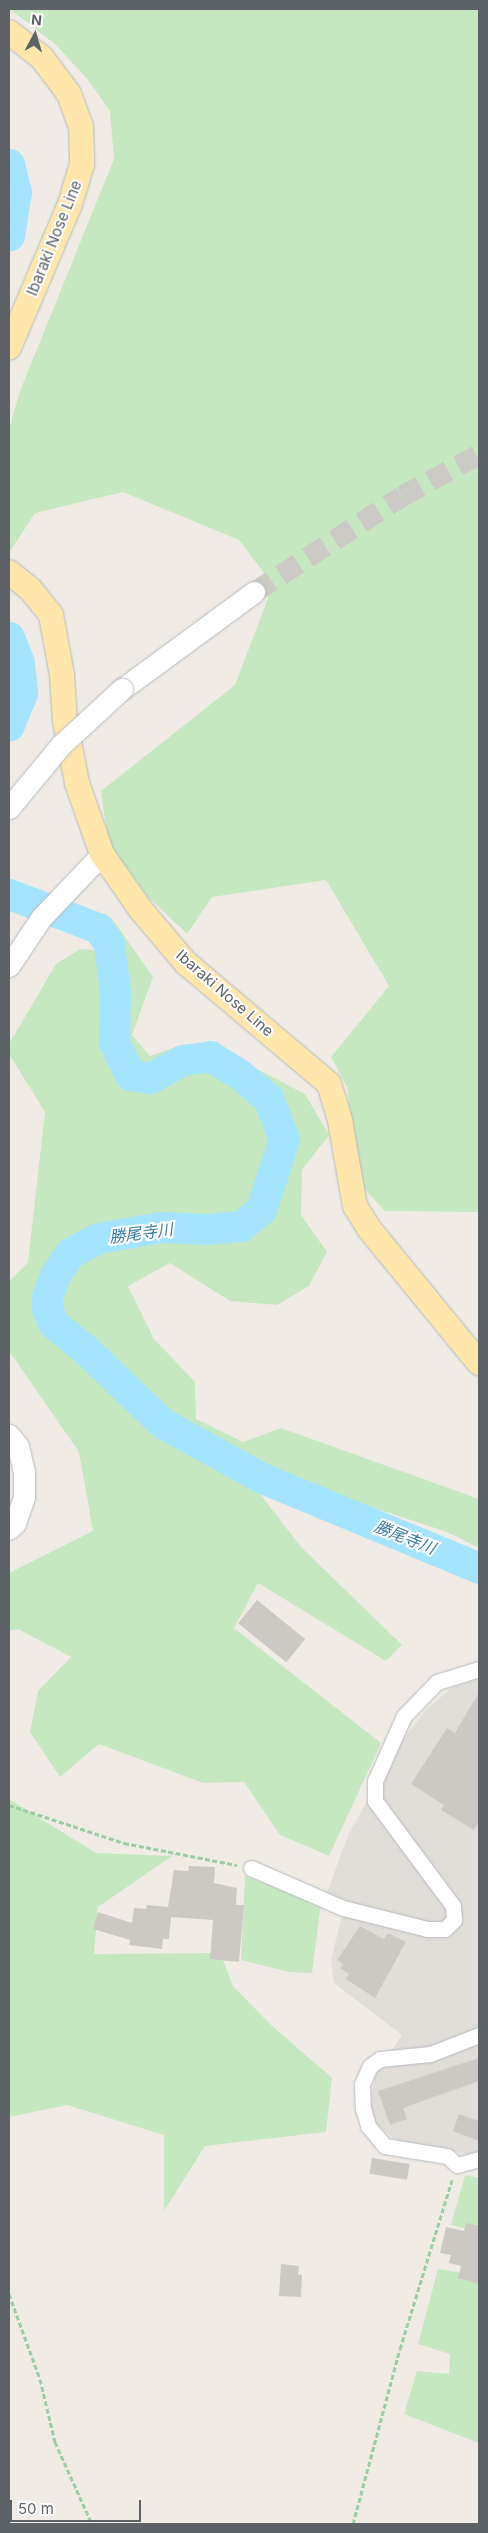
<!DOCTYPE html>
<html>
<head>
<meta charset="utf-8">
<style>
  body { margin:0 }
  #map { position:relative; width:488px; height:2533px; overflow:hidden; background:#f0ece5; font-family:Inter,"Noto Sans JP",sans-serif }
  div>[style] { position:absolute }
  .industrial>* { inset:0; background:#e1ded9 }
  .green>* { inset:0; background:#c6e8c1 }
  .river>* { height:31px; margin:-15.5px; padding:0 15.5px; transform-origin:15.5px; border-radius:15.5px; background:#a5e4ff }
  .building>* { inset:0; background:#ccc9c4; transform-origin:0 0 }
  .secondary-tunnel>* { height:21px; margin-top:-10.5px; transform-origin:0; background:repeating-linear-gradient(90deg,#cbcac5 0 21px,transparent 0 32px) }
  .path>* { height:3px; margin-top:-1.5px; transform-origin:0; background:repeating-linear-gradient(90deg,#9dcea3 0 5px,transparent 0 7.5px) }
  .roads { filter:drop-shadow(0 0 1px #b5b9bc) drop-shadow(0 0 1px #b5b9bc) }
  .street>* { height:15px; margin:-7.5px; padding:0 7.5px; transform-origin:7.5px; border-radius:7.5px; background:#fff }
  .secondary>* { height:21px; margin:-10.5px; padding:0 10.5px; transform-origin:10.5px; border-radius:10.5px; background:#fff }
  .primary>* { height:24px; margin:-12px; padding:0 12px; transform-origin:12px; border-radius:12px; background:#ffe6aa }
  .bridges { filter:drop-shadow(0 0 1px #b6bbbf) drop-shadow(0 0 1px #b6bbbf) }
  .secondary-bridge>* { height:21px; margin:-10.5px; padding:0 10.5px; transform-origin:10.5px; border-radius:10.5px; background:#fff }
  span { translate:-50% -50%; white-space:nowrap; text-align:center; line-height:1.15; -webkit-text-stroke:4px #fff; paint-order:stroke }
  .street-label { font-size:15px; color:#5d6266 }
  .water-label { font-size:16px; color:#3a7ba3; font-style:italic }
  .frame { position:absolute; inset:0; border:10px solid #5d6266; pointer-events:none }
  .north { position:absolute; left:10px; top:10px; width:50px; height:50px; -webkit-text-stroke:4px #fff; paint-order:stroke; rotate:6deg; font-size:14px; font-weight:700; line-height:20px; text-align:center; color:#5d6266 }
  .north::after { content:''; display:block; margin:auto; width:18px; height:22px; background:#5d6266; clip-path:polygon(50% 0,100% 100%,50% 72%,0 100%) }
  .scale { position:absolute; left:10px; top:2500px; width:131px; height:22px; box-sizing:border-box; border:2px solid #5d6266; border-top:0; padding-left:6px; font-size:15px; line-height:18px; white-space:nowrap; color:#5d6266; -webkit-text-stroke:4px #fff; paint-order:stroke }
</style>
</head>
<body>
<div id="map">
  <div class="industrial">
    <div style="clip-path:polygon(479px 1679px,479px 2151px,471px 2155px,395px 2140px,373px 2121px,371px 2098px,375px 2076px,402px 2035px,334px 1983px,331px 1960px,346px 1900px,326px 1895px,348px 1835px,398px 1746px,424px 1712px,451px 1688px)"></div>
  </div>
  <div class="green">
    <div style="clip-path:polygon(10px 9px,479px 9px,479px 1212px,385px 1211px,358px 1182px,347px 1087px,331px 1057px,389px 986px,326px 880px,212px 897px,187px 934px,111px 861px,101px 791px,235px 685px,273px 585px,239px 540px,123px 492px,35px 513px,9px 553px,9px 429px,20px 391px,114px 159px,110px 111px,88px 80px,56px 45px)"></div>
    <div style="clip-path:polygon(111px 917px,153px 977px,132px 1035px,150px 1056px,176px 1047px,175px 1057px,149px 1072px,135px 1067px,120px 1040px,122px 995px,115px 944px,103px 924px)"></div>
    <div style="clip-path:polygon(80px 949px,103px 951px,107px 993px,105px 1043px,123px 1080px,149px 1085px,185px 1069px,208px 1063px,237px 1080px,263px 1101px,274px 1140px,255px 1203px,237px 1218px,160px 1221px,96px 1230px,64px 1247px,48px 1273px,41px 1293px,40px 1306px,46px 1326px,150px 1429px,260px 1494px,301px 1547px,402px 1645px,386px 1661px,258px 1583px,234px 1628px,381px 1743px,329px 1856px,280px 1835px,244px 1782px,203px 1783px,99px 1744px,60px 1777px,30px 1732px,38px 1691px,71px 1657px,18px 1629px,9px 1631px,9px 1573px,93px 1531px,79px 1452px,9px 1351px,9px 1282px,28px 1262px,45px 1112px,9px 1054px,9px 1044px,56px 964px)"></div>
    <div style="clip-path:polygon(255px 1068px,305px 1094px,329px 1135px,302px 1170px,301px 1215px,327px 1252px,309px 1286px,277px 1305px,230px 1301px,170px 1263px,128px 1286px,154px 1339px,195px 1382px,196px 1419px,243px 1442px,281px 1428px,479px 1499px,479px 1548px,447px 1532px,268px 1473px,166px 1420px,93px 1349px,60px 1322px,54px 1299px,60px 1279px,72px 1257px,101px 1244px,159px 1231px,205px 1235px,242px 1230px,265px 1213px,288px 1141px,270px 1095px,242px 1069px)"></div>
    <div style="clip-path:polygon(9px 1799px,96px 1853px,172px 1856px,98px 1907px,94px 1954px,220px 1953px,233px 1986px,270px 2024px,332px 2078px,326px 2132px,205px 2146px,164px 2211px,164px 2135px,67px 2105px,9px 2117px)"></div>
    <div style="clip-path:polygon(245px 1876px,321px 1904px,312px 1973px,289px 1972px,241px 1960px)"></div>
    <div style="clip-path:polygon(465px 2175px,479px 2178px,479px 2231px,451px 2225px)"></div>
    <div style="clip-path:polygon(438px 2269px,479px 2276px,479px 2443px,404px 2414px,417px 2371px,449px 2374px,450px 2354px,418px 2344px)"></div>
  </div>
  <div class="river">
    <div style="left:9px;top:164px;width:29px;rotate:76deg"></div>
    <div style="left:16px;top:192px;width:44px;rotate:99.2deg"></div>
    <div style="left:9px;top:637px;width:28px;rotate:69deg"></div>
    <div style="left:19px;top:663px;width:30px;rotate:84deg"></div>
    <div style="left:22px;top:693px;width:35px;rotate:112deg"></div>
    <div style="left:9px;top:894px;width:95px;rotate:20.9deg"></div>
    <div style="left:98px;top:928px;width:19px;rotate:55deg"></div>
    <div style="left:109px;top:944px;width:49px;rotate:83deg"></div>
    <div style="left:115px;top:993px;width:49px;rotate:91.2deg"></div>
    <div style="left:114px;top:1042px;width:37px;rotate:64deg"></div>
    <div style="left:130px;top:1075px;width:20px;rotate:9deg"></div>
    <div style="left:150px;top:1078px;width:38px;rotate:-29deg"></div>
    <div style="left:183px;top:1060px;width:27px;rotate:-8deg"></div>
    <div style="left:210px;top:1056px;width:34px;rotate:32deg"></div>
    <div style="left:239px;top:1074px;width:38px;rotate:40deg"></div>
    <div style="left:268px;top:1098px;width:44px;rotate:68.7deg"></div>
    <div style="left:284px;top:1139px;width:74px;rotate:108.2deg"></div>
    <div style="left:261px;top:1209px;width:26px;rotate:140deg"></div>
    <div style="left:241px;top:1226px;width:34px;rotate:175deg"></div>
    <div style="left:207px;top:1229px;width:46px;rotate:-177.5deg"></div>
    <div style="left:161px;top:1227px;width:64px;rotate:170.1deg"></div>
    <div style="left:98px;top:1238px;width:32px;rotate:152deg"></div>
    <div style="left:70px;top:1253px;width:27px;rotate:124deg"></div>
    <div style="left:55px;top:1275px;width:22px;rotate:111deg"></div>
    <div style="left:47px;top:1296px;width:13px;rotate:90deg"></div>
    <div style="left:47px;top:1309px;width:15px;rotate:67deg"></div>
    <div style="left:53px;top:1323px;width:44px;rotate:39.5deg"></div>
    <div style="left:87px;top:1351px;width:104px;rotate:43.8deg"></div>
    <div style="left:162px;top:1423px;width:114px;rotate:28.8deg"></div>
    <div style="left:262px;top:1478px;width:235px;rotate:22.5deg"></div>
  </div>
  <div class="building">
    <div style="left:257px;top:1600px;width:62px;height:30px;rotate:39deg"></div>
    <div style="clip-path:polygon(479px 1692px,479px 1822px,474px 1830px,441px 1810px,444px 1805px,411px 1784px,447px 1728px,455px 1733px)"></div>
    <div style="clip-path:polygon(189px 1866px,215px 1867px,214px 1883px,237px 1888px,236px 1905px,244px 1905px,239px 1962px,210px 1959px,213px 1920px,171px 1917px,169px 1939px,163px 1939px,162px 1949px,129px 1945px,130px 1940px,93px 1929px,98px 1912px,132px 1923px,134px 1908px,146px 1909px,147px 1905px,168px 1907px,174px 1870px,188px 1871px)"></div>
    <div style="clip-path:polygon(360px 1926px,384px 1939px,388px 1933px,406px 1942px,375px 1998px,346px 1979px,349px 1974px,340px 1968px,343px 1964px,337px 1960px)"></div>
    <div style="clip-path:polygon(479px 2058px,479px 2081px,403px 2108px,407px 2119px,390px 2125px,378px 2091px)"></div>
    <div style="clip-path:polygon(459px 2114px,479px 2121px,479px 2141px,453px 2131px)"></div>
    <div style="left:372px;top:2158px;width:38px;height:16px;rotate:9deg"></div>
    <div style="clip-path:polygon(466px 2223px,479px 2226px,479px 2284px,458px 2278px,461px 2266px,449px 2263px,451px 2255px,440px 2253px,446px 2227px,464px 2231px)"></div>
    <div style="clip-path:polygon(281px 2264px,299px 2266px,298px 2274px,302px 2275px,301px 2297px,279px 2296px)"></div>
  </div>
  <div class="secondary-tunnel">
    <div style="left:254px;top:592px;width:176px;rotate:-33deg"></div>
    <div style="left:402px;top:496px;width:88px;rotate:-28.6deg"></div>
  </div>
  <div class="path">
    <div style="left:9px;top:1805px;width:121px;rotate:18.3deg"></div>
    <div style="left:124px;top:1843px;width:115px;rotate:11deg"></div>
    <div style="left:9px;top:2294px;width:90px;rotate:70deg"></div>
    <div style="left:40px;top:2379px;width:65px;rotate:76.6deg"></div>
    <div style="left:55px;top:2442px;width:90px;rotate:65.7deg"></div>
    <div style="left:353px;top:2524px;width:181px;rotate:-75deg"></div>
    <div style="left:400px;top:2349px;width:177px;rotate:-72.9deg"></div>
  </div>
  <div class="roads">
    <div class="street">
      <div style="left:251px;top:1868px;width:100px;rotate:23.5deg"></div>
      <div style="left:343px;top:1908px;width:87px;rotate:14deg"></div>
      <div style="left:427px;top:1929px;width:18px"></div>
      <div style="left:445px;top:1929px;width:13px;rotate:-45deg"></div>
      <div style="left:454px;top:1920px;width:14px;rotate:-94deg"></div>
      <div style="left:453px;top:1906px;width:131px;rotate:-126.6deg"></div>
      <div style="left:375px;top:1801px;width:20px;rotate:-90deg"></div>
      <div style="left:375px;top:1781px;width:71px;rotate:-66deg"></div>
      <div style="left:404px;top:1716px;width:47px;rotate:-45.9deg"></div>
      <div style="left:437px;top:1682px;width:44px;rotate:-17.2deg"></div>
      <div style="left:479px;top:2035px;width:53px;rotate:158.8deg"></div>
      <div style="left:430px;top:2054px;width:50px;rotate:174.3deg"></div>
      <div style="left:380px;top:2059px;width:12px;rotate:145deg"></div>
      <div style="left:370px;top:2066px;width:20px;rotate:114deg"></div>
      <div style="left:362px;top:2084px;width:24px;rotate:88deg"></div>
      <div style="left:363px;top:2108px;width:19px;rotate:74deg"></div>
      <div style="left:368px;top:2126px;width:26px;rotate:50deg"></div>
      <div style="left:385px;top:2146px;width:63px;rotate:9.2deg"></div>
      <div style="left:447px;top:2156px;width:13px;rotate:42deg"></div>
      <div style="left:457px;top:2165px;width:23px;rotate:-15deg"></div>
    </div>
    <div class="secondary">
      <div style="left:122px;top:689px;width:164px;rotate:-36.3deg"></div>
      <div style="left:9px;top:966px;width:58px;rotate:-56.3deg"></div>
      <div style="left:41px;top:918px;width:88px;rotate:-46.4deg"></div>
      <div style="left:9px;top:1435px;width:14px;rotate:51deg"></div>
      <div style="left:18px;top:1446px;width:26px;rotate:77deg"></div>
      <div style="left:24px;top:1471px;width:26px;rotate:90deg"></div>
      <div style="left:24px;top:1497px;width:28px;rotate:109deg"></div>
      <div style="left:15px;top:1523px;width:8px;rotate:135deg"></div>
    </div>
    <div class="primary">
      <div style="left:9px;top:32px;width:42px;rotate:38.2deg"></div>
      <div style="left:42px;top:58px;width:45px;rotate:53.1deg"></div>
      <div style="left:69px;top:94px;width:35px;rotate:70deg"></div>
      <div style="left:81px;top:127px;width:37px;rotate:88deg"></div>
      <div style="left:82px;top:164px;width:42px;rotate:106.7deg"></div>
      <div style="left:70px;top:204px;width:156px;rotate:113deg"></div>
      <div style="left:9px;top:572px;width:28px;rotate:39deg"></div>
      <div style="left:31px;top:590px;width:32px;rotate:51deg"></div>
      <div style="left:51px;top:615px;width:61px;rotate:79.6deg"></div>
      <div style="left:62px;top:675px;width:46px;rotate:86.3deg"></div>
      <div style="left:65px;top:721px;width:63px;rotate:79deg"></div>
      <div style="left:77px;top:783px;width:75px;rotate:70.6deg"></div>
      <div style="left:102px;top:854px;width:68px;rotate:55.1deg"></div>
      <div style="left:141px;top:910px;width:70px;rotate:49.7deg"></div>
      <div style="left:186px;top:963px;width:187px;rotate:40.2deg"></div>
      <div style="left:329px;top:1084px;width:39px;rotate:73deg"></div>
      <div style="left:340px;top:1121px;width:86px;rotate:80deg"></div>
      <div style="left:355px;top:1206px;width:28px;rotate:58deg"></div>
      <div style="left:370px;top:1230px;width:172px;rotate:50.7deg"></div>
    </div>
  </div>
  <div class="bridges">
    <div class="secondary-bridge">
      <div style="left:9px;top:808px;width:82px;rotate:-50.5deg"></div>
      <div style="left:61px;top:745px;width:83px;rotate:-42.6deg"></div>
    </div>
  </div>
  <div class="street-label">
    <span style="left:54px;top:238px;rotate:-68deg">Ibaraki Nose Line</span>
    <span style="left:225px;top:993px;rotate:41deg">Ibaraki Nose Line</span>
  </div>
  <div class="water-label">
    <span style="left:141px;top:1233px;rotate:-7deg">勝尾寺川</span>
    <span style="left:405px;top:1537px;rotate:22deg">勝尾寺川</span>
  </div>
  <div class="frame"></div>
  <div class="north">N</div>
  <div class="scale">50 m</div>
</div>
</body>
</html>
